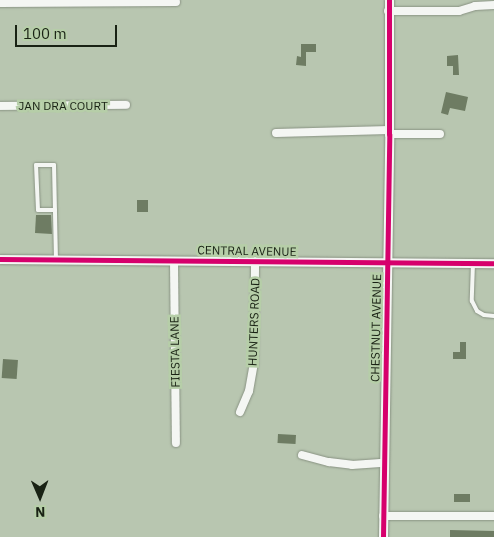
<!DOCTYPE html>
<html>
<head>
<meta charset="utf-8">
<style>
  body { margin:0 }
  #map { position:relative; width:494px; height:537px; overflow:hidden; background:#b8c6b0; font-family:"IBM Plex Sans",sans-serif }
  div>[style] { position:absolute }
  .building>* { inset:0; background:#6e7c63; transform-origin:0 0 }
  .roads { filter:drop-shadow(0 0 1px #889282) drop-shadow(0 0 1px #889282) }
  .service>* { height:4px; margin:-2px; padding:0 2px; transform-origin:2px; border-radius:2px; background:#f4f6f3 }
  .minor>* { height:8px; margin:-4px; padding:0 4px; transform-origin:4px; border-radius:4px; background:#f4f6f3 }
  .tertiary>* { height:9px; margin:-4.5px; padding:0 4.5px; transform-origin:4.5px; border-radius:4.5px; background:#f4f6f3 }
  .cycleway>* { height:5px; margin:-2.5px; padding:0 2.5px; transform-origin:2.5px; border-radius:2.5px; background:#d6006c }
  span { translate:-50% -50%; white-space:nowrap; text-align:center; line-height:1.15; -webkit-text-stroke:5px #b6cea8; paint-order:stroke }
  .street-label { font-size:12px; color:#192214 }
  .north { position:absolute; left:15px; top:472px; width:50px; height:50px; -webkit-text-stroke:4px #b6cea8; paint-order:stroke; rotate:179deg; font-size:14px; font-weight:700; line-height:20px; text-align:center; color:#192214 }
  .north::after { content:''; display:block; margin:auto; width:18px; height:22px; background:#192214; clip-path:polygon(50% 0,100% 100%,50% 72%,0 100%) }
  .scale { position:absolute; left:15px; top:25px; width:102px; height:22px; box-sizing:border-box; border:2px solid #192214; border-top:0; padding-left:6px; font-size:15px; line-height:18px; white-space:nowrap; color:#192214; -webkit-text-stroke:4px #b6cea8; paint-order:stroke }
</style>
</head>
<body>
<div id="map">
  <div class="building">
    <div style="clip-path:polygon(301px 44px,316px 44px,316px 52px,306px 52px,306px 66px,296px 65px,297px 56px,301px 57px)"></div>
    <div style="clip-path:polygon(458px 55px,459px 75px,453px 75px,453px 66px,447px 66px,447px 56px)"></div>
    <div style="clip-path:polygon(446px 92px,468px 97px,465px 111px,450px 108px,448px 115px,441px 113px)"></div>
    <div style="left:137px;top:200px;width:11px;height:12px"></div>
    <div style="clip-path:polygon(36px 215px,51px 215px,52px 234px,35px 233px)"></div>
    <div style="clip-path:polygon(460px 342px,466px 342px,466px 359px,453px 359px,453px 352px,460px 352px)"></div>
    <div style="left:3px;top:359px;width:15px;height:19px;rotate:4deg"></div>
    <div style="left:278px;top:434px;width:18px;height:9px;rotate:3deg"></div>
    <div style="left:454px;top:494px;width:16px;height:8px"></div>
    <div style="clip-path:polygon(450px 530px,494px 531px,494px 537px,450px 537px)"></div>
  </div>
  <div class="roads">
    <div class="service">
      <div style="left:55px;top:210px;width:17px;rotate:180deg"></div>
      <div style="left:38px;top:210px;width:45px;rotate:-92.5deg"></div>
      <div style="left:36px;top:165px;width:18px"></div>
      <div style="left:54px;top:165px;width:95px;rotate:88.8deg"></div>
      <div style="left:473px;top:263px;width:38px;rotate:92deg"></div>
      <div style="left:472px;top:301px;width:11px;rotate:63deg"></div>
      <div style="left:477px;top:311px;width:8px;rotate:30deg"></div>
      <div style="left:484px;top:315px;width:10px;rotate:6deg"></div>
    </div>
    <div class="minor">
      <div style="left:0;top:3px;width:176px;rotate:-0.3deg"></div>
      <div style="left:388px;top:11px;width:71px"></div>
      <div style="left:459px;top:11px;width:17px;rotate:-17deg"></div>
      <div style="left:475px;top:6px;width:19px;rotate:-3deg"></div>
      <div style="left:0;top:106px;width:126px;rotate:-0.5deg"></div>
      <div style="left:276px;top:133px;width:113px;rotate:-1.5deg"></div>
      <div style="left:389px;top:134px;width:51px"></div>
      <div style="left:174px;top:261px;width:182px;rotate:89.4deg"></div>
      <div style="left:240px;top:412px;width:23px;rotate:-67deg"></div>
      <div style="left:249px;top:391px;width:27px;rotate:-80deg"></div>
      <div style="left:254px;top:364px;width:103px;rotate:-89.4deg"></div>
      <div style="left:302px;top:455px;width:28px;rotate:15deg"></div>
      <div style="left:329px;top:462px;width:23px;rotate:7deg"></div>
      <div style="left:352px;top:465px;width:32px;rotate:-4deg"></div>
      <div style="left:383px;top:516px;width:111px"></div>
    </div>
    <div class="tertiary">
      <div style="left:0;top:259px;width:494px;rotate:0.5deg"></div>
      <div style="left:383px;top:537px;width:403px;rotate:-89.1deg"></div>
      <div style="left:389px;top:134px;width:134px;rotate:-90deg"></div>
    </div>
  </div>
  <div class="cycleway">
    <div style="left:0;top:259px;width:494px;rotate:0.5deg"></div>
    <div style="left:383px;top:537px;width:403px;rotate:-89.1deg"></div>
    <div style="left:389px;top:134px;width:134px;rotate:-90deg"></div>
  </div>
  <div class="street-label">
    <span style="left:63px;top:106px">JAN DRA COURT</span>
    <span style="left:247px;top:251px;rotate:1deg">CENTRAL AVENUE</span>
    <span style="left:254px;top:322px;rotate:-88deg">HUNTERS ROAD</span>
    <span style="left:376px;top:328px;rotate:-89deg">CHESTNUT AVENUE</span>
    <span style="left:175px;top:352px;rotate:-91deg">FIESTA LANE</span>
  </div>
  <div class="north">N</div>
  <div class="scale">100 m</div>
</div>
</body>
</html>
